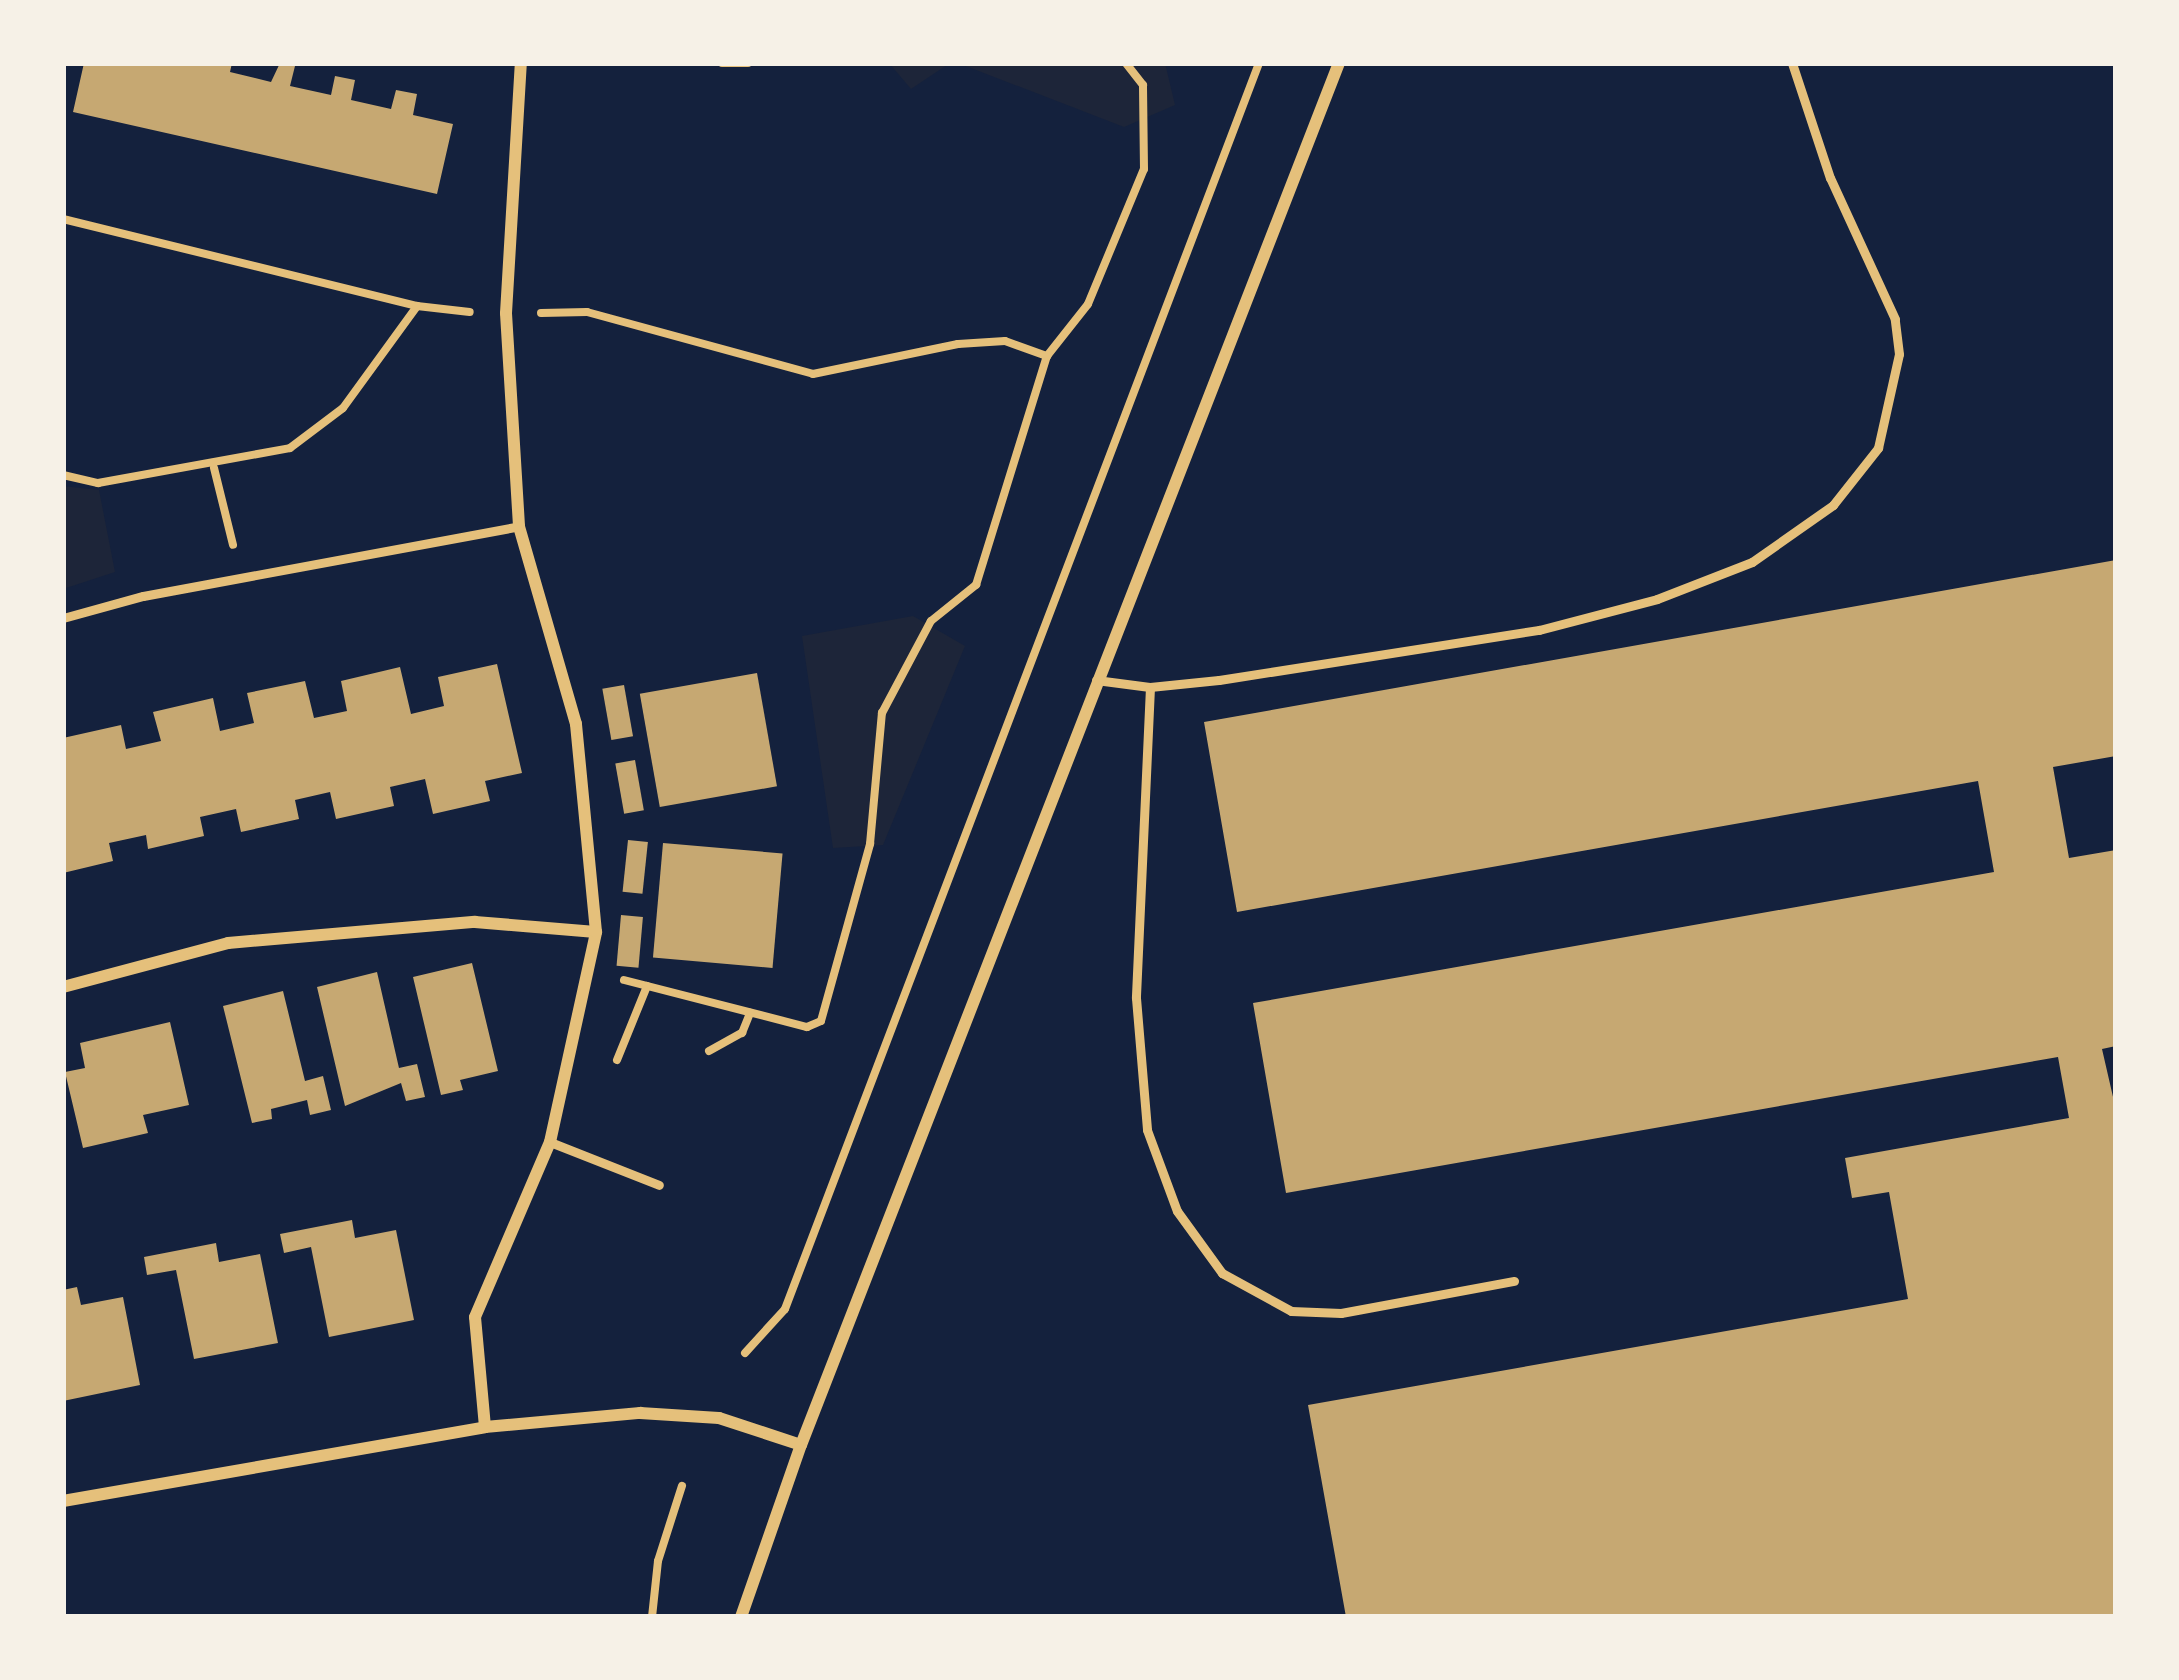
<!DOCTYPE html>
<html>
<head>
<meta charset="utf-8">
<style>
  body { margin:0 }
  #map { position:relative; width:2179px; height:1680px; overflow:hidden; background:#14213d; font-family:"Fira Sans",sans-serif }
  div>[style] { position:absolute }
  .green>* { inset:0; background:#1d2539 }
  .building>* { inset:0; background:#c6a872; transform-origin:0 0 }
  .path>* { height:8px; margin:-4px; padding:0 4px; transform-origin:4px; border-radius:4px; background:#e5c07b }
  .service>* { height:9px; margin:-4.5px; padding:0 4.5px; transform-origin:4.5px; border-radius:4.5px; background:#e5c07b }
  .minor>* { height:12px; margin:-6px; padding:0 6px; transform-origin:6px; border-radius:6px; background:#e5c07b }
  span { translate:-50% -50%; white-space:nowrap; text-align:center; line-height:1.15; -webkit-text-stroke:12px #f6f1e7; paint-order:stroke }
  .frame { position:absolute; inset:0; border:66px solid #f6f1e7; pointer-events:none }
</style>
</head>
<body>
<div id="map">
  <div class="green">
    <div style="clip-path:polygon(889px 63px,950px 63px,911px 89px)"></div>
    <div style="clip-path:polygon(958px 63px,1165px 63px,1175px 105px,1124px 127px)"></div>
    <div style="clip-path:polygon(63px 486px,99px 490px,115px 572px,63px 589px)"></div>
    <div style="clip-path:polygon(913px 616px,965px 646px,883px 845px,833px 848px,802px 636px)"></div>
  </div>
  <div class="building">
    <div style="clip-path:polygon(84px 63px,232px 63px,230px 72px,271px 82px,280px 63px,295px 66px,290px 86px,331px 95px,335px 76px,355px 80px,351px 100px,391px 109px,396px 90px,417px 94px,413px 115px,453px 124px,437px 194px,73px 112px)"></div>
    <div style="clip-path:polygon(2116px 560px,2116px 756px,2053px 767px,2069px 858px,2116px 850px,2116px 1046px,2102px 1049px,2116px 1110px,2116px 1617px,1346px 1617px,1308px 1405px,1908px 1299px,1889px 1192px,1852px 1198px,1845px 1158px,2069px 1118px,2058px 1057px,1286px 1193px,1253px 1003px,1994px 872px,1978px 781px,1237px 912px,1204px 722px)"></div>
    <div style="clip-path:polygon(497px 664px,522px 773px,485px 781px,490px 801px,433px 814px,425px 779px,390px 787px,394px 806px,336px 819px,330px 792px,295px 800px,299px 819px,241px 832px,236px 809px,200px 817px,204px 836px,148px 849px,146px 835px,109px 843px,113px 861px,63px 873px,63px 738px,121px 725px,126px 749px,161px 741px,153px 712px,213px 698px,220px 731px,254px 723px,247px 693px,305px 681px,314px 718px,347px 711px,341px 681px,400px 667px,411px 714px,444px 706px,438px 677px)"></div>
    <div style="left:757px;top:673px;width:115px;height:119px;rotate:80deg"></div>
    <div style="left:624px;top:685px;width:52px;height:22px;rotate:80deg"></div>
    <div style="left:635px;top:760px;width:51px;height:20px;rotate:80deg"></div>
    <div style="left:628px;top:840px;width:20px;height:52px;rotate:6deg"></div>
    <div style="left:663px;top:843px;width:120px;height:115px;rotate:5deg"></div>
    <div style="left:621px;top:915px;width:22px;height:51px;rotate:5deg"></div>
    <div style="clip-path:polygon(472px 963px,498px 1071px,460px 1080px,463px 1090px,441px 1095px,413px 977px)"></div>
    <div style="clip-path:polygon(377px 972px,399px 1068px,417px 1064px,425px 1097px,406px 1101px,401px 1083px,345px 1106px,317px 987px)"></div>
    <div style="clip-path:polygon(283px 991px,305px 1081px,323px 1076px,331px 1110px,310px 1115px,307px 1100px,271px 1109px,272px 1119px,252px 1123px,223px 1006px)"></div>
    <div style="clip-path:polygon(170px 1022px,189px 1105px,143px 1115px,148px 1133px,83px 1148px,65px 1072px,85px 1068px,80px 1043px)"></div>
    <div style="clip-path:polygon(352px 1220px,355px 1238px,396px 1230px,414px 1320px,329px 1337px,311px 1247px,284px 1253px,280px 1234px)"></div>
    <div style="clip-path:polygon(216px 1243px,219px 1262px,260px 1254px,278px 1343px,194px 1359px,176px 1270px,147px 1275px,144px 1257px)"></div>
    <div style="clip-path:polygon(77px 1287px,81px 1305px,123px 1297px,140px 1385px,63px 1401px,63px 1290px)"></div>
  </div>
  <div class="path">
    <div style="left:722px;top:63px;width:26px"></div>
    <div style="left:63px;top:219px;width:365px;rotate:13.8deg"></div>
    <div style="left:541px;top:313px;width:46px;rotate:-1.2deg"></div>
    <div style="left:587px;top:312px;width:234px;rotate:15.3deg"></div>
    <div style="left:813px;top:374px;width:148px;rotate:-11.7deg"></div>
    <div style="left:958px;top:344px;width:47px;rotate:-3.7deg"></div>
    <div style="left:1005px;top:341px;width:45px;rotate:19.7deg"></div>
    <div style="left:214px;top:468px;width:79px;rotate:76.1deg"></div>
    <div style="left:63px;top:475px;width:36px;rotate:13deg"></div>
    <div style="left:98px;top:483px;width:195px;rotate:-10.3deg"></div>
    <div style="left:290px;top:448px;width:66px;rotate:-37deg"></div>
    <div style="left:343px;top:408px;width:126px;rotate:-54deg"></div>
    <div style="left:417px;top:306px;width:53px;rotate:6.5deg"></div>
    <div style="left:624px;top:980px;width:189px;rotate:14.4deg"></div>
    <div style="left:807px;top:1027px;width:15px;rotate:-23deg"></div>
    <div style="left:821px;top:1021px;width:184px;rotate:-74.5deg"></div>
    <div style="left:870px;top:844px;width:132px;rotate:-84.8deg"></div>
    <div style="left:882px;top:713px;width:104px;rotate:-62deg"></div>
    <div style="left:931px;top:621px;width:58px;rotate:-38.7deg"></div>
    <div style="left:976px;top:585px;width:240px;rotate:-72.8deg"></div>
    <div style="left:1047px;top:356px;width:66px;rotate:-51.7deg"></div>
    <div style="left:1088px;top:304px;width:146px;rotate:-67.5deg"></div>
    <div style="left:1144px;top:169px;width:84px;rotate:-90.7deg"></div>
    <div style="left:1143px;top:85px;width:28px;rotate:-128deg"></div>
    <div style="left:709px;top:1051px;width:38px;rotate:-29deg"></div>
    <div style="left:742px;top:1033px;width:22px;rotate:-68deg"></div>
    <div style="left:617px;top:1060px;width:80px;rotate:-67.9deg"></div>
    <div style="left:745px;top:1353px;width:59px;rotate:-47.7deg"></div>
    <div style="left:785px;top:1309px;width:1333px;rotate:-69.17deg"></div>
    <div style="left:652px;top:1617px;width:56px;rotate:-83.9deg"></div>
    <div style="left:658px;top:1561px;width:79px;rotate:-72.3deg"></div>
  </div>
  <div class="service">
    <div style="left:63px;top:618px;width:83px;rotate:-15.4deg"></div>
    <div style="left:143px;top:596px;width:382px;rotate:-10.5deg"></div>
    <div style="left:1096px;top:680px;width:54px;rotate:7.4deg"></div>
    <div style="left:1150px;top:687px;width:69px;rotate:-5.8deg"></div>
    <div style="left:1219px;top:680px;width:324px;rotate:-8.9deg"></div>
    <div style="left:1539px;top:630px;width:122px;rotate:-14.7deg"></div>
    <div style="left:1657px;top:599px;width:102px;rotate:-21.3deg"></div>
    <div style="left:1752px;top:562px;width:99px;rotate:-35.1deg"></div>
    <div style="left:1833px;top:505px;width:73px;rotate:-51.7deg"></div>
    <div style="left:1878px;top:448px;width:96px;rotate:-77.4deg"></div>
    <div style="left:1899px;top:354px;width:35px;rotate:-97deg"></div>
    <div style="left:1895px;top:319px;width:155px;rotate:-114.7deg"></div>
    <div style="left:1830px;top:178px;width:121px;rotate:-108.3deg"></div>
    <div style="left:1150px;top:687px;width:311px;rotate:92.6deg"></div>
    <div style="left:1136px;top:998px;width:132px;rotate:85.2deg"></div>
    <div style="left:1147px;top:1130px;width:86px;rotate:69.7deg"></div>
    <div style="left:1177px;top:1211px;width:77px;rotate:54deg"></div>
    <div style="left:1222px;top:1273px;width:79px;rotate:28.8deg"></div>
    <div style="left:1291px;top:1311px;width:50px;rotate:2.3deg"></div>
    <div style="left:1341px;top:1313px;width:176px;rotate:-10.5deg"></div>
    <div style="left:550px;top:1142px;width:117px;rotate:21.5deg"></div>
  </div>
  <div class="minor">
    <div style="left:63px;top:987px;width:171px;rotate:-14.9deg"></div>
    <div style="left:228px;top:943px;width:248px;rotate:-4.9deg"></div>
    <div style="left:475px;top:922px;width:121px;rotate:4.7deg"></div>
    <div style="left:485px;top:1427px;width:110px;rotate:-95.2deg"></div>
    <div style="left:475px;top:1317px;width:190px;rotate:-66.8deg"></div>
    <div style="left:550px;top:1142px;width:215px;rotate:-77.6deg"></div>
    <div style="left:596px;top:932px;width:209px;rotate:-95.5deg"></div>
    <div style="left:576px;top:724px;width:206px;rotate:-106.1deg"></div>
    <div style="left:519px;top:526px;width:213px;rotate:-93.5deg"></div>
    <div style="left:506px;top:313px;width:250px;rotate:-86.6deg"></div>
    <div style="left:63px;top:1501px;width:428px;rotate:-9.9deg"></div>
    <div style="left:485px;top:1427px;width:156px;rotate:-5.2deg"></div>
    <div style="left:640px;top:1413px;width:79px;rotate:3.6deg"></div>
    <div style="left:719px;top:1418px;width:86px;rotate:18.2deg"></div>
    <div style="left:741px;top:1617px;width:182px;rotate:-70.8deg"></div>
    <div style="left:801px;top:1445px;width:1483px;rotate:-68.73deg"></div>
  </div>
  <div class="frame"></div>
</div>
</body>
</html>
